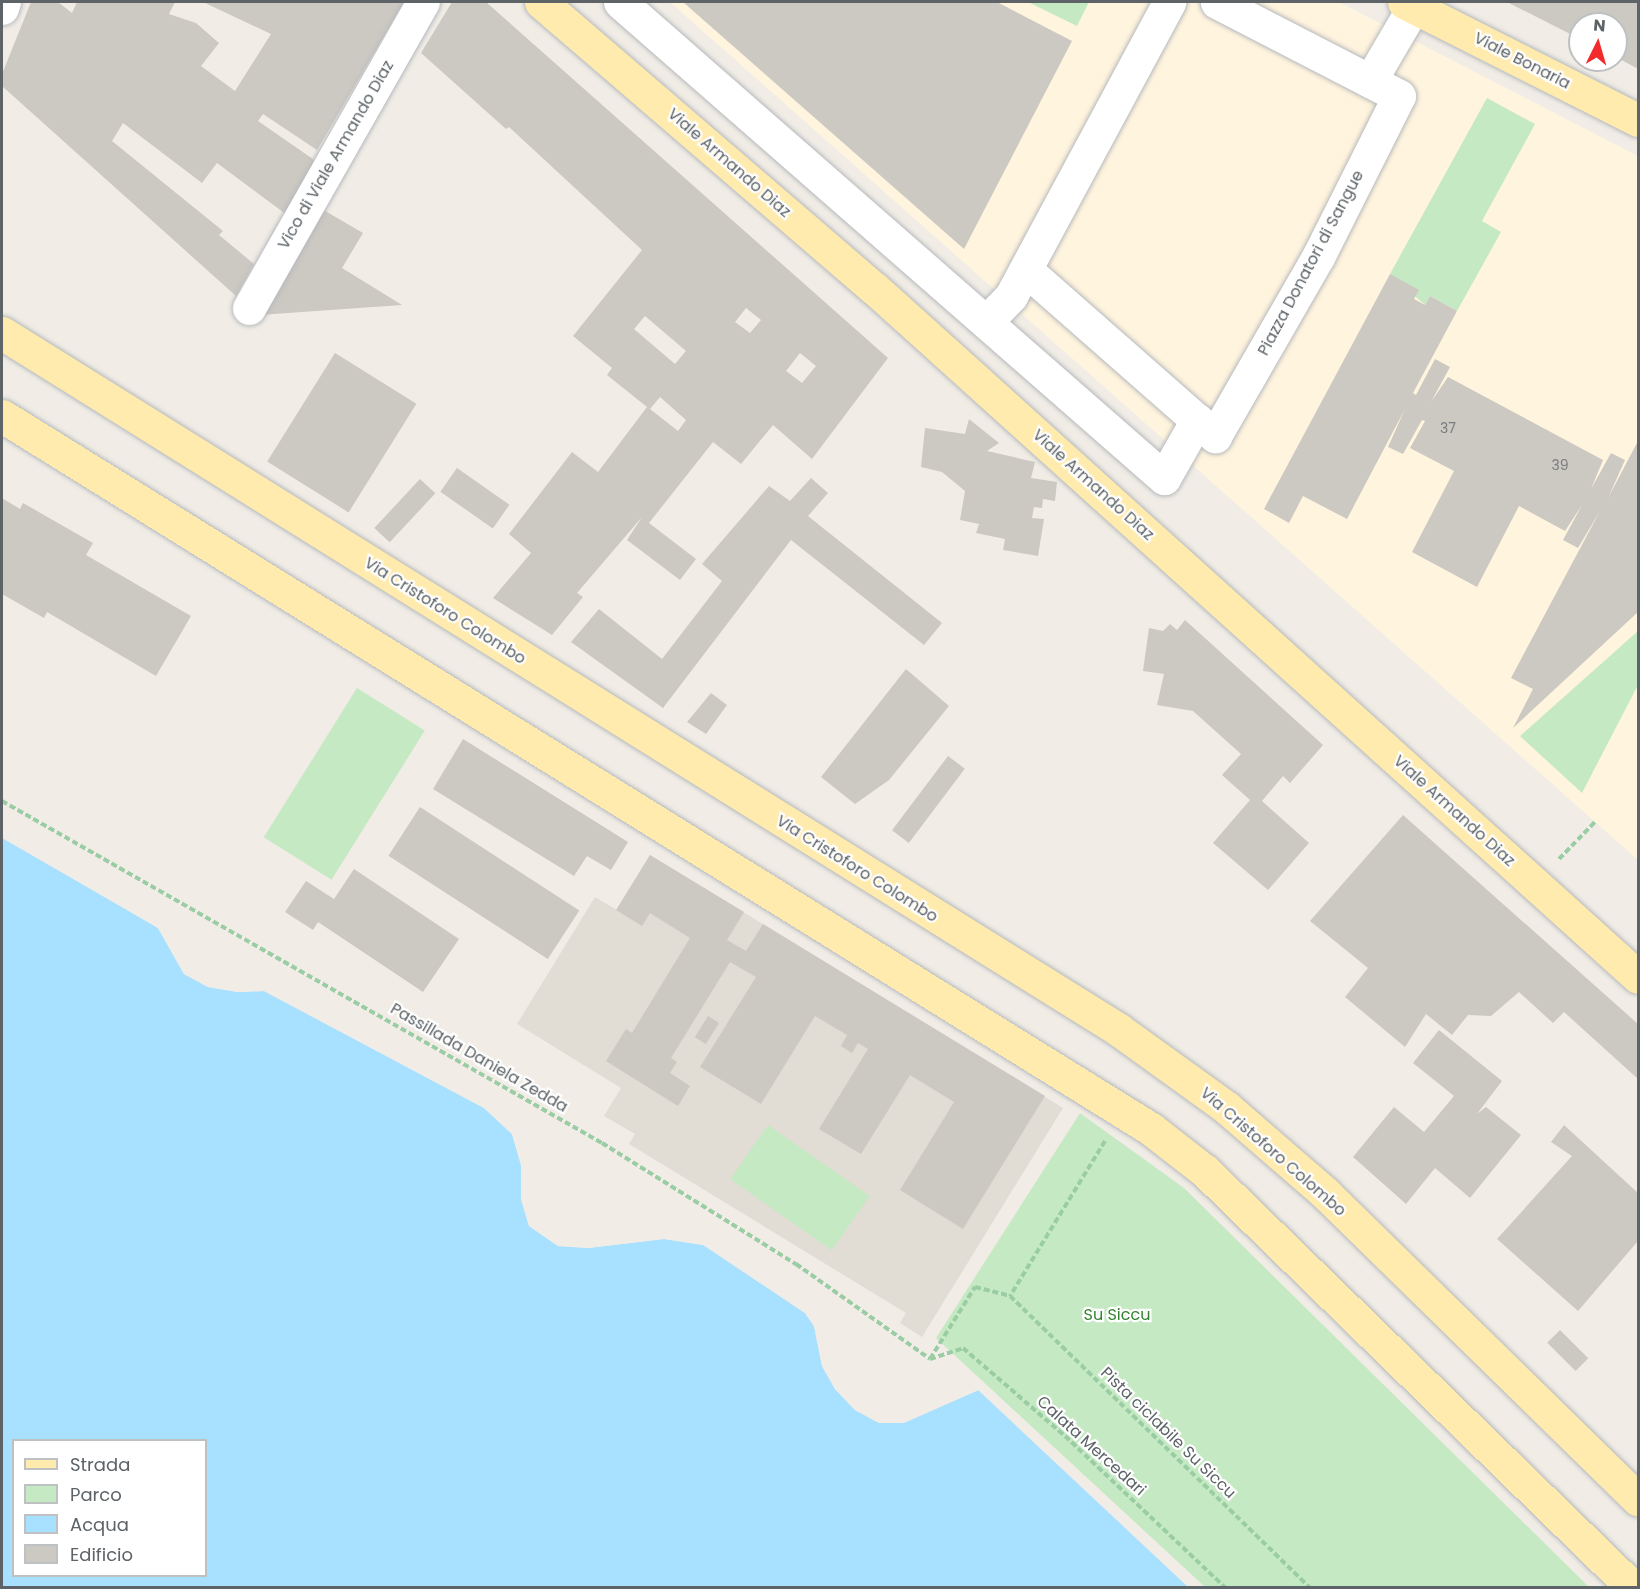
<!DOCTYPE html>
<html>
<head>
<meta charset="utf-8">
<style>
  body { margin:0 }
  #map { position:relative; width:1640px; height:1589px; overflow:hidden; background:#f1ede6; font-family:Poppins,sans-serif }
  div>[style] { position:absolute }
  .commercial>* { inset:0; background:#fff4dd }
  .education>* { inset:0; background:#e1dcd4 }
  .green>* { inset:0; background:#c5e9c2; transform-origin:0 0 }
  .water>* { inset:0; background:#a8e0ff }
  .pier>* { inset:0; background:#f1ede6 }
  .building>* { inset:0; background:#ccc8c2; transform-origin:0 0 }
  .path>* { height:4px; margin-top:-2px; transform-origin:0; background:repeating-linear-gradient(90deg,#9bcda5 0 6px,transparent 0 9px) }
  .roads { filter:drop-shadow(0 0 2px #b6b9bd) drop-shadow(0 0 2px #b6b9bd) }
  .minor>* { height:33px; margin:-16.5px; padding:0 16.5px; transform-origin:16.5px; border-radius:16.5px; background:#fff }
  .major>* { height:33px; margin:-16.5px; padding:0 16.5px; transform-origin:16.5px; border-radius:16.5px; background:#ffebad }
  span { translate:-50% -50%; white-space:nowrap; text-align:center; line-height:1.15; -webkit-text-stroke:4.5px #fff; paint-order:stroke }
  .number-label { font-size:14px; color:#797c7e }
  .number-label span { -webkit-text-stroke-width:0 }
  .street-label { font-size:16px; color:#5d6367 }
  .park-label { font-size:16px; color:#338330 }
  .frame { position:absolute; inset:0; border:3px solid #5d6367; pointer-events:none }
  .legend { position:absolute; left:12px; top:1439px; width:195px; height:138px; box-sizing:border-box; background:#fff; border:2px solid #bec1c2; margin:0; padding:8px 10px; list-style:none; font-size:18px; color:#5d6367 }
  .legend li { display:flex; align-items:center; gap:12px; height:30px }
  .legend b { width:30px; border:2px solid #bec1c2 }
  .north { position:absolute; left:1568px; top:12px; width:60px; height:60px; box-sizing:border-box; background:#fff; border:2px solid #bec1c2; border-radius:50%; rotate:5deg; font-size:16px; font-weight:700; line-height:24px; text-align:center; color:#5d6367 }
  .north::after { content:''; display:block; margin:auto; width:21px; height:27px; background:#f32a2c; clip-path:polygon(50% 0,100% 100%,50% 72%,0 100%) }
</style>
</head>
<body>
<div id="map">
  <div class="commercial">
    <div style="clip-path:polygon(670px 2px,1339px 2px,1638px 156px,1638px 860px)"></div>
  </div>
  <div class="education">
    <div style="clip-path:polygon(650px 855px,1063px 1108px,922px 1337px,900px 1323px,906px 1313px,629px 1144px,635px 1134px,604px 1116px,621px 1088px,517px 1024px,595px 897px,617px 910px)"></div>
  </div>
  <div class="green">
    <div style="clip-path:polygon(1028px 2px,1089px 2px,1077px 26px)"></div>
    <div style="clip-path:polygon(1487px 98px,1535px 124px,1482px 221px,1501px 232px,1457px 311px,1430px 296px,1425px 305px,1390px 274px)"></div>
    <div style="clip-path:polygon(1638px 631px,1638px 685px,1582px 793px,1520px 736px)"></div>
    <div style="left:357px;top:688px;width:80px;height:176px;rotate:32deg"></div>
    <div style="clip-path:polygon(1080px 1113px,1184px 1188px,1589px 1587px,1205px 1587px,936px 1338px)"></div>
    <div style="left:768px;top:1125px;width:124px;height:66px;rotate:35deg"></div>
  </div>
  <div class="water">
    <div style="clip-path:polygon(evenodd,2px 838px,158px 928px,184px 974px,208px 987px,238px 992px,264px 991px,484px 1108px,512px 1134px,521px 1165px,521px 1199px,529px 1226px,558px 1246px,588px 1248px,664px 1239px,703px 1245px,805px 1313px,814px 1326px,822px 1366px,835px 1389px,855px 1410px,879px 1423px,904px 1423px,978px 1390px,1188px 1587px,2px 1587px,2px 838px,14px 1440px,206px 1440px,206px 1576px,14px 1576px,14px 1440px)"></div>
  </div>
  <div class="pier">
    <div style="clip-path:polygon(2px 835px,159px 926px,186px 972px,209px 984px,239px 989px,265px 988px,486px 1105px,515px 1133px,524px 1165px,524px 1199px,532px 1225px,559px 1243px,588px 1245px,664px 1236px,705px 1242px,807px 1311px,817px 1324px,825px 1365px,838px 1387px,857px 1408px,880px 1420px,903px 1420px,980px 1387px,1191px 1588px,979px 1390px,903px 1423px,879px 1423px,855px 1410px,835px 1389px,822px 1366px,814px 1326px,805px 1313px,704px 1245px,664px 1239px,588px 1248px,558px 1246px,529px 1226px,521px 1199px,521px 1165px,512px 1134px,484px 1108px,264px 991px,238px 992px,208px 987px,184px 974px,158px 928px)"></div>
  </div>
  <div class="building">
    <div style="clip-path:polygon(31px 2px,58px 2px,72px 13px,77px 2px,175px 2px,169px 14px,196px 23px,219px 43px,201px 66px,235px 91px,271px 34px,203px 2px,404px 2px,317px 150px,263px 114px,258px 121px,323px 166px,287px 215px,217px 163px,202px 183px,123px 123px,112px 141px,223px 231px,219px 235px,254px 264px,236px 296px,2px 86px,2px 74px)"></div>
    <div style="clip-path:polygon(evenodd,452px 2px,486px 2px,888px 358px,812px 459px,773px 425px,741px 464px,713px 442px,649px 523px,696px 559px,680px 580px,627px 540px,642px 517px,577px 593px,583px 597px,552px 635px,493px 598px,531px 553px,509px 534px,572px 452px,598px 472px,647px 407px,607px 375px,612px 368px,573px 336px,642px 250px,509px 127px,506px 129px,421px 53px,452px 2px,746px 308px,761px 320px,750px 333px,735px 322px,746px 308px,452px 2px,645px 316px,686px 351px,675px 364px,634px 329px,645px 316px,452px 2px,800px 353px,816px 366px,802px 383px,786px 371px,800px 353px,452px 2px,660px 397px,686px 420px,678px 431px,650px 409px,660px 397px)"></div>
    <div style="clip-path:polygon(683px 2px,997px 2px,1072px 41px,964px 249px)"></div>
    <div style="clip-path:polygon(1507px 2px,1638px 2px,1638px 69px,1616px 57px,1616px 24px,1580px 24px,1580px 39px)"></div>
    <div style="clip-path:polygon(320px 208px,363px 233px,342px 268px,402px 305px,259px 315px)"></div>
    <div style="clip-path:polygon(1390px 274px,1419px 290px,1414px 299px,1425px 305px,1430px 296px,1457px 311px,1413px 393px,1416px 395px,1435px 359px,1450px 367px,1431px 402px,1448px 377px,1603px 460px,1591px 489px,1611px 453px,1625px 460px,1608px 498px,1638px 441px,1638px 612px,1513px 728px,1533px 689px,1511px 678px,1600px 511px,1578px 548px,1563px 540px,1582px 505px,1565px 531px,1519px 506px,1477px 587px,1412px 552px,1454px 471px,1410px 448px,1425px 421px,1422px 420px,1403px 454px,1388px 447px,1405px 409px,1347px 519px,1303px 496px,1289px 523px,1264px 509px)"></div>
    <div style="left:335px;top:353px;width:96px;height:128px;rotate:32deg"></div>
    <div style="clip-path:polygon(969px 419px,999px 443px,987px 451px,1035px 462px,1031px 478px,1057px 482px,1055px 501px,1043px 499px,1042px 508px,1034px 507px,1032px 518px,1044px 519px,1038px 556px,1003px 550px,1005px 539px,976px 533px,979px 524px,960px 520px,965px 491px,942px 472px,921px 467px,925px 428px,965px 434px)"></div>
    <div style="left:457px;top:468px;width:64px;height:29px;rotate:35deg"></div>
    <div style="clip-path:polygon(811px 478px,828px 493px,808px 516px,942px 623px,924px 645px,791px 540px,663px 708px,571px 642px,599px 609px,662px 659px,722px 581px,702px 564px,769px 486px,790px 501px)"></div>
    <div style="left:420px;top:479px;width:21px;height:67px;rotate:43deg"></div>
    <div style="clip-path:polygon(2px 498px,20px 509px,23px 503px,93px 543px,86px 555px,191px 616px,156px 676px,47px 612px,44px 618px,2px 594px)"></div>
    <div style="clip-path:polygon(1185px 620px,1323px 745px,1290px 783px,1283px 776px,1262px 801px,1309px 843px,1268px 890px,1213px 843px,1250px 800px,1222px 775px,1241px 754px,1193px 711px,1157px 705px,1164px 674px,1143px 671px,1149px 628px,1163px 631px,1170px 624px,1177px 630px)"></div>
    <div style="clip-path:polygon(906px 669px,949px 706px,889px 780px,855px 804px,821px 777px)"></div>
    <div style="clip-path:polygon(711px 693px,727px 705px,706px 734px,687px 722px)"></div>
    <div style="clip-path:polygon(463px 739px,628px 842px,611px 870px,587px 856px,574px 876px,433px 789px)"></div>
    <div style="left:948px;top:756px;width:21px;height:93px;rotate:37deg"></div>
    <div style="left:420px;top:807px;width:190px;height:58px;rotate:33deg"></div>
    <div style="clip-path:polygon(1403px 815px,1638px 1024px,1638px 1079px,1564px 1012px,1553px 1023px,1519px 992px,1491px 1016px,1468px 1015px,1452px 1035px,1426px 1014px,1405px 1047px,1345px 997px,1368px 968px,1310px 921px)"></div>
    <div style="clip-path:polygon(650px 855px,744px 912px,727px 940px,746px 951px,763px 924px,1045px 1096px,963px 1229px,900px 1190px,954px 1102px,910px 1075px,861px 1154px,819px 1129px,868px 1049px,858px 1043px,852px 1053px,841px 1046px,847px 1035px,815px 1016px,761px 1104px,700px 1067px,756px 977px,730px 962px,671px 1058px,677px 1062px,670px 1073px,690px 1086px,678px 1106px,606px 1061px,626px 1029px,632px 1033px,690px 938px,650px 913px,642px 926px,616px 910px)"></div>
    <div style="clip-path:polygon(354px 869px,459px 939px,423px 992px,318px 922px,313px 930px,285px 912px,306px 881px,334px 899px)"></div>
    <div style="left:708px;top:1016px;width:13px;height:25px;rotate:32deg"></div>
    <div style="clip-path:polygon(1439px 1030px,1502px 1081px,1477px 1114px,1486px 1107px,1521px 1135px,1470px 1198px,1435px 1168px,1406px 1204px,1353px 1157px,1394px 1107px,1424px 1132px,1454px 1096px,1413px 1063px)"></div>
    <div style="clip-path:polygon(1564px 1125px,1638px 1193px,1638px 1241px,1578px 1311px,1497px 1239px,1572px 1156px,1551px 1142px)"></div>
    <div style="left:1560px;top:1330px;width:40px;height:18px;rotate:45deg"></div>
  </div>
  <div class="path">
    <div style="left:2px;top:801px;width:691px;rotate:29.68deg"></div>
    <div style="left:602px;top:1143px;width:229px;rotate:32deg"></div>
    <div style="left:796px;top:1264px;width:164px;rotate:35.3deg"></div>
    <div style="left:1559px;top:859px;width:52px;rotate:-45.8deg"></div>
    <div style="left:1105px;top:1141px;width:182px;rotate:121.5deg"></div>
    <div style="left:1010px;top:1296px;width:419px;rotate:44.2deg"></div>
    <div style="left:930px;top:1359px;width:35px;rotate:-18deg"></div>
    <div style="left:963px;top:1348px;width:135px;rotate:40.8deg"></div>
    <div style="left:1065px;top:1436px;width:221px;rotate:43.4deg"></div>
    <div style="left:930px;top:1359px;width:85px;rotate:-58deg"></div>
    <div style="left:975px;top:1287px;width:36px;rotate:14deg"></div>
  </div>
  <div class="roads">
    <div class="minor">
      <div style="left:620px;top:2px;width:723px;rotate:41.19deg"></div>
      <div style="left:1164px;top:478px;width:67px;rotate:-60.4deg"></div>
      <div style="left:2px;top:8px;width:6px;rotate:-72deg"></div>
      <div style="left:1370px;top:81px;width:87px;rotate:-59.6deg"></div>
      <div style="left:1026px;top:270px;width:252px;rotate:41.3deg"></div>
      <div style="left:1215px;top:436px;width:207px;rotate:-60.1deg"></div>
      <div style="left:1318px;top:257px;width:180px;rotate:-63.3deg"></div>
      <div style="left:1399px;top:96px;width:205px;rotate:-152.7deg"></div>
      <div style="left:249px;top:308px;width:352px;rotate:-60.4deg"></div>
      <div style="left:986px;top:322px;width:36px;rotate:-46deg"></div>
      <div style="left:1011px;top:296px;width:334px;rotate:-61.7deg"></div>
    </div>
    <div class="major">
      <div style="left:541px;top:2px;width:440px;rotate:40.7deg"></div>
      <div style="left:875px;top:289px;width:1027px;rotate:42.04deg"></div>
      <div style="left:1404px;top:2px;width:262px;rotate:26.8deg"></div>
      <div style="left:2px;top:333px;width:1317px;rotate:31.96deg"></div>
      <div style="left:1119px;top:1030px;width:133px;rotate:35.8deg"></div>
      <div style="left:1227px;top:1108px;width:130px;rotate:40.9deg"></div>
      <div style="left:1325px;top:1193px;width:438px;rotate:44.4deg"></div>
      <div style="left:2px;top:416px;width:1352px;rotate:31.82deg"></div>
      <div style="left:1151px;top:1129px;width:68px;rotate:37.9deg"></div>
      <div style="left:1205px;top:1171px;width:598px;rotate:44.25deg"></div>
    </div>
  </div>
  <div class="number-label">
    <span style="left:1448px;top:428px">37</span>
    <span style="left:1560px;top:465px">39</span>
  </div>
  <div class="street-label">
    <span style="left:1522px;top:61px;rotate:27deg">Viale Bonaria</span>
    <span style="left:336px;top:155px;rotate:-60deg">Vico di Viale Armando Diaz</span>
    <span style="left:729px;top:163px;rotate:41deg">Viale Armando Diaz</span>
    <span style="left:1311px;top:263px;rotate:-62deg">Piazza Donatori di Sangue</span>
    <span style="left:1093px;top:485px;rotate:42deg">Viale Armando Diaz</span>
    <span style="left:445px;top:611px;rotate:32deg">Via Cristoforo Colombo</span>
    <span style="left:1454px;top:811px;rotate:42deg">Viale Armando Diaz</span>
    <span style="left:857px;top:869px;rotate:32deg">Via Cristoforo Colombo</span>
    <span style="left:479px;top:1058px;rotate:30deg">Passillada Daniela Zedda</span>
    <span style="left:1273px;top:1152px;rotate:41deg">Via Cristoforo Colombo</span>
    <span style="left:1168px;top:1433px;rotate:44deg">Pista ciclabile Su Siccu</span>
    <span style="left:1091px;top:1446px;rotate:42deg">Calata Mercedari</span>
  </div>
  <div class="park-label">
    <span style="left:1117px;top:1315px">Su Siccu</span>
  </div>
  <div class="frame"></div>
  <ul class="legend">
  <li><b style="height:8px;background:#ffebad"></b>Strada</li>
  <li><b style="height:16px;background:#c5e9c2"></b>Parco</li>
  <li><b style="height:16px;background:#a8e0ff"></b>Acqua</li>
  <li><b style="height:16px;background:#ccc8c2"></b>Edificio</li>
  </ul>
  <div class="north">N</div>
</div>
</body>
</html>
